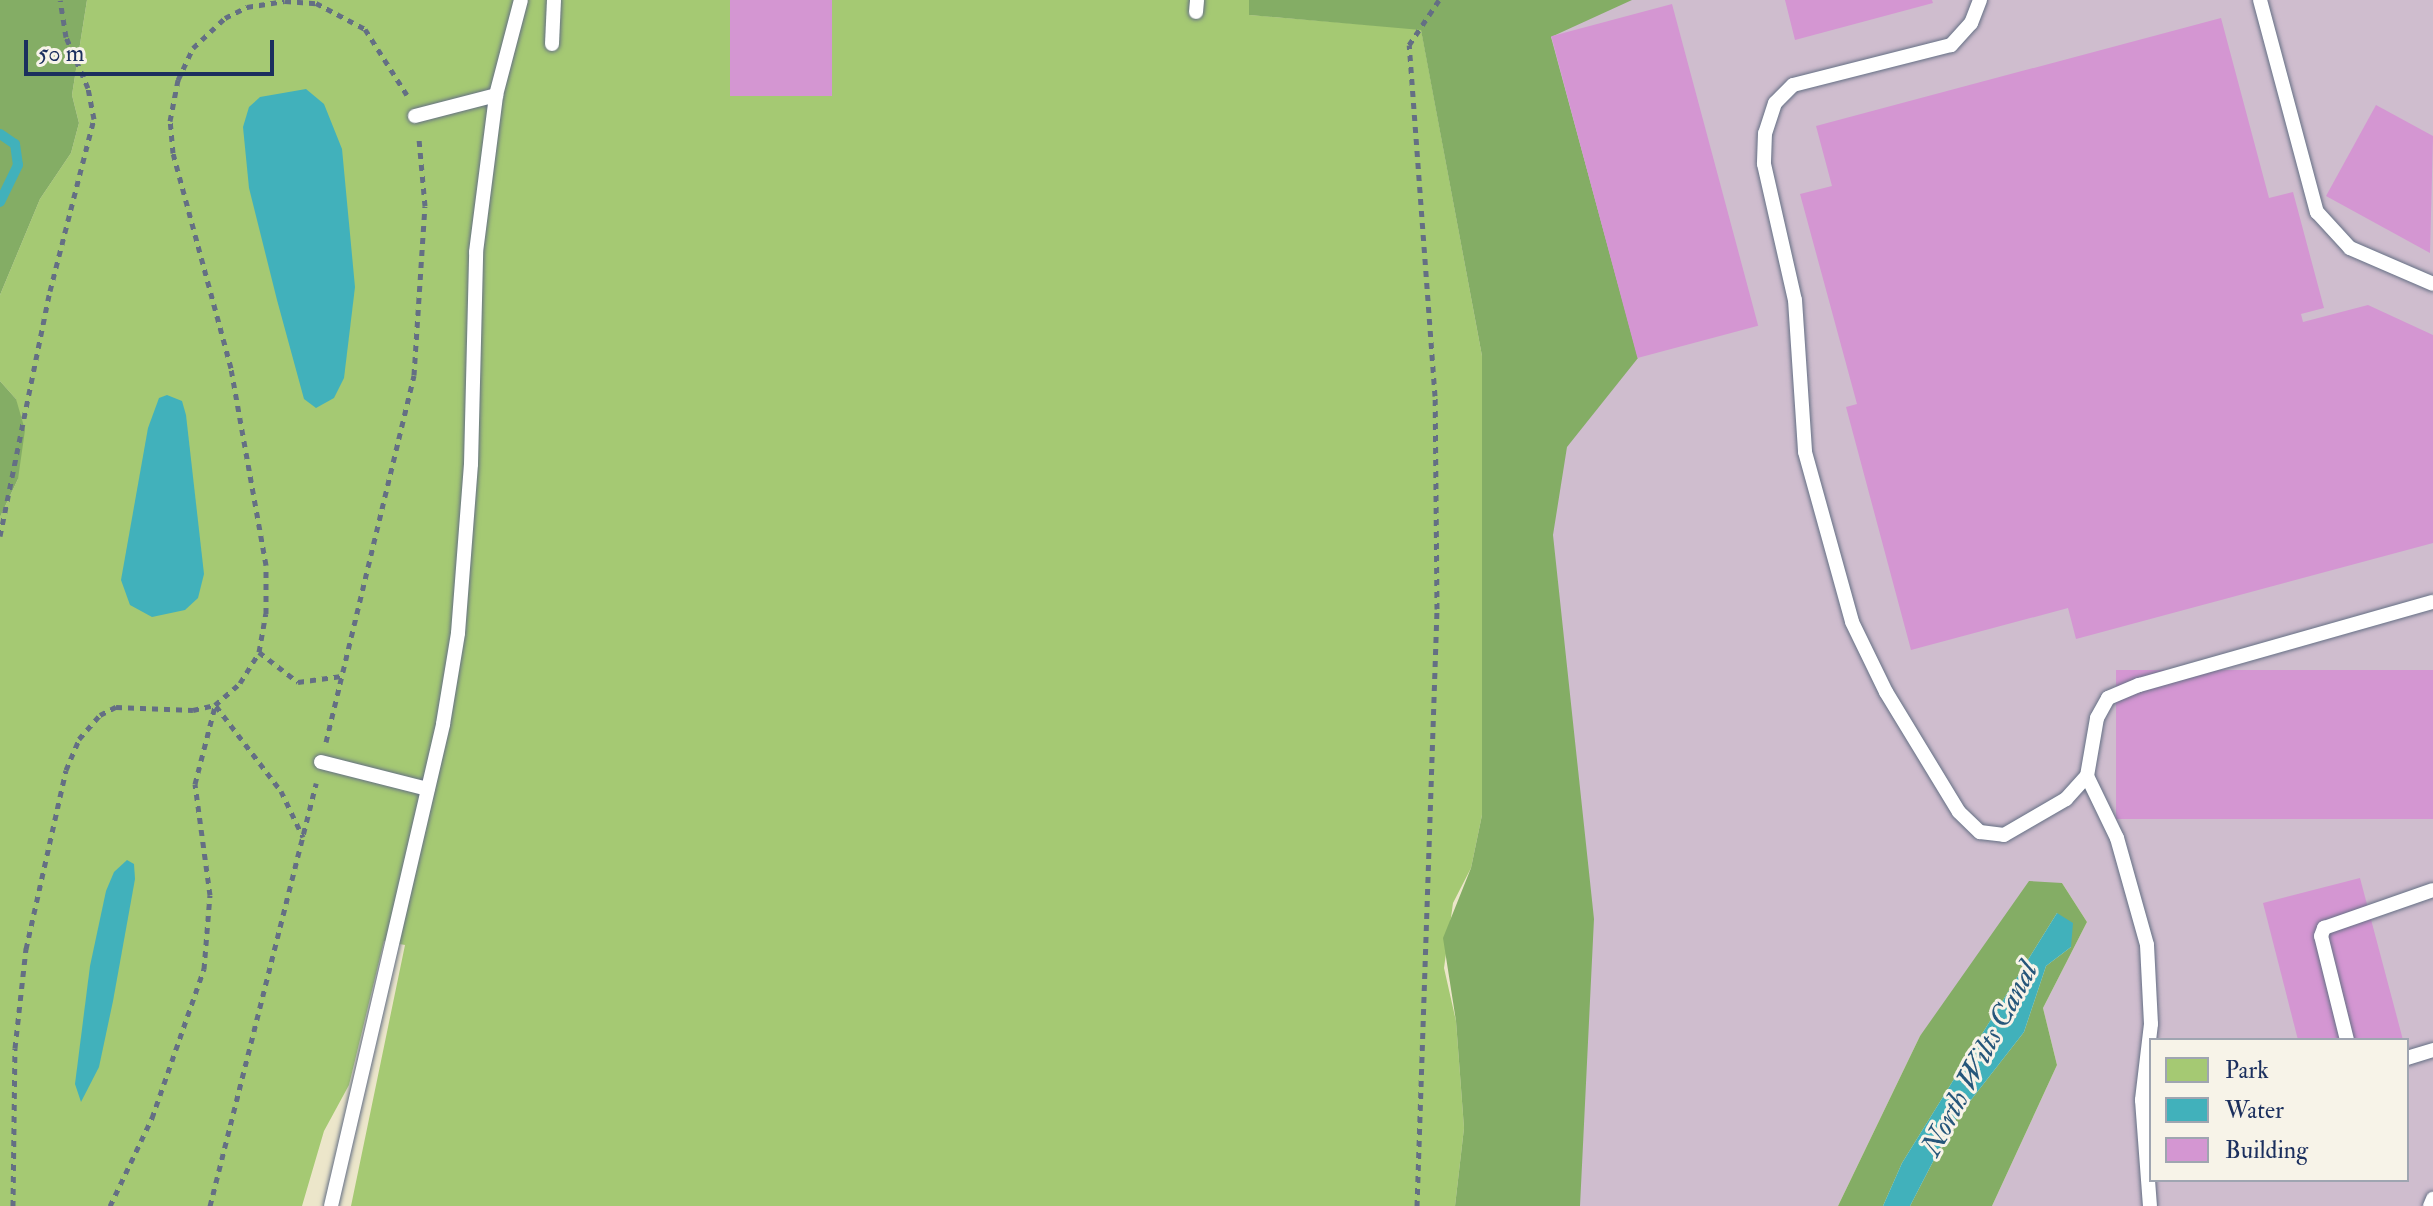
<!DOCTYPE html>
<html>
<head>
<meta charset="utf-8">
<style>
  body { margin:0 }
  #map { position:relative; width:2433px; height:1206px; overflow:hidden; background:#ece6ca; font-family:"IM FELL Double Pica",serif }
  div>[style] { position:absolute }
  .industrial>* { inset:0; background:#cfbdce }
  .green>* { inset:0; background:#a5c973 }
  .forest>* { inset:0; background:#84ad65 }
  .water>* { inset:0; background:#41b1bb }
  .stream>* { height:10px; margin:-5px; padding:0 5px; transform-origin:5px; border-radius:5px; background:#41b1bb }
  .building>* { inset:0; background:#d496d2; transform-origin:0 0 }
  .path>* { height:5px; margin-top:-2.5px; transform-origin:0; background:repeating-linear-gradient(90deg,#646f84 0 6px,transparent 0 12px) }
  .roads { filter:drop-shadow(0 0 2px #646f84) drop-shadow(0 0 2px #646f84) }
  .service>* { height:14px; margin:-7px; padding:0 7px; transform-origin:7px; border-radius:7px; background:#fff }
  span { translate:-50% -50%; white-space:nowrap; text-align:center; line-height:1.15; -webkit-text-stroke:6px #f7f3e8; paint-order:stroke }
  .water-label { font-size:30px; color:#26567a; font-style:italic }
  .legend { position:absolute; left:2149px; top:1038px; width:260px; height:144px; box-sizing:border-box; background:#f7f3e8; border:2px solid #9fa5b1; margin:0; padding:10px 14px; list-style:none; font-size:24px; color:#1b2f5e }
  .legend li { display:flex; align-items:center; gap:16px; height:40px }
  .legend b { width:40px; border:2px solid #9fa5b1 }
  .scale { position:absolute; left:24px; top:40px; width:250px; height:36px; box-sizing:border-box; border:4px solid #1b2f5e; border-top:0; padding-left:10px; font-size:24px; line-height:28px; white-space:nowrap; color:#1b2f5e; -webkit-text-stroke:6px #f7f3e8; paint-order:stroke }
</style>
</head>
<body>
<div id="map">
  <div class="industrial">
    <div style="clip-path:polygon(evenodd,1447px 0,2433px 0,2433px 1206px,1992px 1206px,2057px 1065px,2043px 1008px,2087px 922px,2062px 883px,1920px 1036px,1838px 1206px,1571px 1206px,1447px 0,2151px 1040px,2407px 1040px,2407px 1180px,2151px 1180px,2151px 1040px)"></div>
  </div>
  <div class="green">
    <div style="clip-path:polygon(87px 0,1249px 0,1249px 15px,1421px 29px,1482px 356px,1482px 815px,1471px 868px,1453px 903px,1444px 968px,1456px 1021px,1464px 1128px,1455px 1206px,351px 1206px,405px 945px,384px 941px,349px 1085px,324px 1131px,302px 1206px,0 1206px,0 517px,18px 479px,16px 399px,0 381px,0 295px,40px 199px,71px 153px,79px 123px,72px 95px)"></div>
  </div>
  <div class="forest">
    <div style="clip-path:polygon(0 0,87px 0,72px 95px,79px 123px,71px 153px,40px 199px,0 295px)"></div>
    <div style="clip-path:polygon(1249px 0,1632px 0,1551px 37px,1638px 358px,1567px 447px,1553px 535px,1594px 919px,1580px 1206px,1455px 1206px,1464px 1128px,1456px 1021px,1443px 938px,1471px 868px,1482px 815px,1482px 356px,1421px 30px,1249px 15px)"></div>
    <div style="clip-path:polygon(0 381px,16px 399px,25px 430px,18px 479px,0 517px)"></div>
    <div style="clip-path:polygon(2029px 881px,2062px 883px,2087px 922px,2043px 1008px,2057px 1065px,1992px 1206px,1910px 1206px,1953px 1123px,2024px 1032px,2046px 966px,2071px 947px,2057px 913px,1902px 1163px,1883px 1206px,1838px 1206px,1920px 1036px)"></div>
  </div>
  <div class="water">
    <div style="clip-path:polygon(306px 89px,324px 104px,342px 149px,355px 287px,344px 378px,334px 398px,316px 408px,304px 399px,277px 300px,249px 188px,243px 127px,249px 107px,260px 97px)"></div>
    <div style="clip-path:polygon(167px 395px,182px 401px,186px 415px,204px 574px,198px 598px,185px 610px,152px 617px,130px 605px,121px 580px,148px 428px,159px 398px)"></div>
    <div style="clip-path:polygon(127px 860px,134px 864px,135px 879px,113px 1001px,99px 1067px,81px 1102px,75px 1084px,90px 966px,106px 891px,114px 872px)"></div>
    <div style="clip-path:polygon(2057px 913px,2073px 923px,2071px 947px,2046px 966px,2024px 1032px,1953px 1123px,1910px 1206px,1883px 1206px,1902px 1163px)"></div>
  </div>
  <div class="stream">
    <div style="left:0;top:134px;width:18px;rotate:34deg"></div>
    <div style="left:15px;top:144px;width:21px;rotate:82deg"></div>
    <div style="left:18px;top:165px;width:41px;rotate:115.9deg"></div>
  </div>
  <div class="building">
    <div style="left:730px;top:0;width:102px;height:96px"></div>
    <div style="clip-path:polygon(1785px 0,1932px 0,1933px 3px,1795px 40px)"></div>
    <div style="left:1672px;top:4px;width:333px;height:125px;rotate:75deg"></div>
    <div style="clip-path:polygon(2221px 18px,2269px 198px,2293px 192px,2324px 308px,2301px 314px,2303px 322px,2368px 305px,2433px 335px,2433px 543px,2076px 639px,2068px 608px,1911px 650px,1846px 407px,1857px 404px,1800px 194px,1832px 186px,1816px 126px)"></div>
    <div style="clip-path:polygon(2376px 105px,2433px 136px,2430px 253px,2326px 196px)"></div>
    <div style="left:2433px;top:670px;width:149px;height:317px;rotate:90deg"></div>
    <div style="clip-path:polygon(2360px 878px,2403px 1040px,2298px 1040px,2263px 903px)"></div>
  </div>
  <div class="path">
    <div style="left:0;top:536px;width:250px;rotate:-78.5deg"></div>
    <div style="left:50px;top:291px;width:178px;rotate:-75.7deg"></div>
    <div style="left:94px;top:119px;width:32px;rotate:-101deg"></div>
    <div style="left:88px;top:88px;width:56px;rotate:-113.3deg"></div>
    <div style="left:66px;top:37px;width:37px;rotate:-99deg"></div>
    <div style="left:259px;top:652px;width:49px;rotate:37.6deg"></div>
    <div style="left:298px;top:682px;width:44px;rotate:-7.8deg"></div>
    <div style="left:216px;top:706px;width:107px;rotate:52.6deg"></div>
    <div style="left:281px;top:791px;width:51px;rotate:64.4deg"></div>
    <div style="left:326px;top:742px;width:377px;rotate:-76.5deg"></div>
    <div style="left:414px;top:375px;width:169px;rotate:-86.3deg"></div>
    <div style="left:425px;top:206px;width:67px;rotate:-95.1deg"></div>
    <div style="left:13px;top:1206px;width:158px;rotate:-89.3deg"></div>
    <div style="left:15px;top:1048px;width:100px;rotate:-83.7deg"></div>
    <div style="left:26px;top:949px;width:183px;rotate:-77.4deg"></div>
    <div style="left:66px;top:770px;width:34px;rotate:-67deg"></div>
    <div style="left:79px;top:739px;width:32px;rotate:-49deg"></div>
    <div style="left:100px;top:715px;width:18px;rotate:-27deg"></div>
    <div style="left:116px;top:707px;width:77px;rotate:2.2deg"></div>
    <div style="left:193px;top:710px;width:23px;rotate:-13deg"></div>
    <div style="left:215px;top:705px;width:33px;rotate:-41deg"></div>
    <div style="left:240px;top:683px;width:36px;rotate:-58deg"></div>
    <div style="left:259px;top:652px;width:39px;rotate:-80deg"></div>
    <div style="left:266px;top:614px;width:49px;rotate:-90deg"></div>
    <div style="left:266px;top:565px;width:200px;rotate:-100.1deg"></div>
    <div style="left:231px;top:368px;width:223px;rotate:-105.1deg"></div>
    <div style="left:173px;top:153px;width:32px;rotate:-95deg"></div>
    <div style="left:170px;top:121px;width:42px;rotate:-79deg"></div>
    <div style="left:178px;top:80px;width:35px;rotate:-65deg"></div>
    <div style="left:193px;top:48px;width:44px;rotate:-43.2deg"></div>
    <div style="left:225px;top:18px;width:25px;rotate:-27deg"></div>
    <div style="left:247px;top:7px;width:38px;rotate:-9deg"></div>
    <div style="left:285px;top:1px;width:31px;rotate:4deg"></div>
    <div style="left:316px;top:3px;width:55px;rotate:28deg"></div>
    <div style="left:365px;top:29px;width:78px;rotate:57.5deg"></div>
    <div style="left:110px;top:1206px;width:98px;rotate:-64.5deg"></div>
    <div style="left:152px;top:1118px;width:158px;rotate:-70.8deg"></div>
    <div style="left:204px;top:969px;width:74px;rotate:-85.4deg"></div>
    <div style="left:210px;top:895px;width:112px;rotate:-97.7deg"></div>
    <div style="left:195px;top:784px;width:81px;rotate:-75.6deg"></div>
    <div style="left:210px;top:1206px;width:436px;rotate:-75.9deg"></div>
    <div style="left:1417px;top:1206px;width:597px;rotate:-88.08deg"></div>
    <div style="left:1437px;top:609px;width:213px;rotate:-90.5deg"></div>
    <div style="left:1435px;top:396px;width:352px;rotate:-94.2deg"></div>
    <div style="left:1409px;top:45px;width:54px;rotate:-56.3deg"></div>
  </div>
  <div class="roads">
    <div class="service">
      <div style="left:1980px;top:0;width:25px;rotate:111deg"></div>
      <div style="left:1971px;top:23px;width:30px;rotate:132deg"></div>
      <div style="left:1951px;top:45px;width:163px;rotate:165.8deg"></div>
      <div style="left:1793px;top:85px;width:25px;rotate:135deg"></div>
      <div style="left:1775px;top:103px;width:32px;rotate:108deg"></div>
      <div style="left:1765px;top:133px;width:31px;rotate:92deg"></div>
      <div style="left:1764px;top:164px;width:139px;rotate:77.2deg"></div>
      <div style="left:1795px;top:300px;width:152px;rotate:86.2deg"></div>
      <div style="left:1805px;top:452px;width:176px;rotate:74.5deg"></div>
      <div style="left:1852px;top:622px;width:78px;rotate:64.1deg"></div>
      <div style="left:1886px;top:692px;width:140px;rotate:58.7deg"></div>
      <div style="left:1959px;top:812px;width:29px;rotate:44deg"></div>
      <div style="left:1980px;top:832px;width:24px;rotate:7deg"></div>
      <div style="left:2004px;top:835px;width:72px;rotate:-30.1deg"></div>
      <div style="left:2066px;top:799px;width:31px;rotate:-48deg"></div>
      <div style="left:2087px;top:776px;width:59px;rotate:-80.2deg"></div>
      <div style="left:2097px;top:718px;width:23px;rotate:-61deg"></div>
      <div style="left:2108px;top:698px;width:34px;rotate:-23deg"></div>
      <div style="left:2139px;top:685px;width:305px;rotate:-15.8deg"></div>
      <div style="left:2260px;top:0;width:220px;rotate:75deg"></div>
      <div style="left:2317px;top:212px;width:49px;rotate:47.5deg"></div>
      <div style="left:2350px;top:248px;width:90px;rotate:23.4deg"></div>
      <div style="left:1196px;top:12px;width:12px;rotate:-85deg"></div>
      <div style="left:552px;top:44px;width:44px;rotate:-87.4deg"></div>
      <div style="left:415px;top:116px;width:84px;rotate:-14.5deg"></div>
      <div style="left:321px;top:762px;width:110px;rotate:14.2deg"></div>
      <div style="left:2087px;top:776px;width:69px;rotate:64.2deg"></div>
      <div style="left:2117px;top:838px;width:111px;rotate:74.3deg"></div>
      <div style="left:2147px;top:945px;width:79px;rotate:87.1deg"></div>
      <div style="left:2151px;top:1024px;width:77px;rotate:96.8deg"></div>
      <div style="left:2142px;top:1100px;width:106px;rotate:85.7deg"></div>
      <div style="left:2347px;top:1040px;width:107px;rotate:-104deg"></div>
      <div style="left:2321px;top:936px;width:9px;rotate:-69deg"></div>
      <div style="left:2324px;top:928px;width:115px;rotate:-19.2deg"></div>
      <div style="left:2407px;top:1058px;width:27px;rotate:-17deg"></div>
      <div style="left:331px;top:1206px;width:495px;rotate:-76.9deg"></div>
      <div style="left:443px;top:724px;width:92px;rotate:-80.6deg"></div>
      <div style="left:458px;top:633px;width:169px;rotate:-85.6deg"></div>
      <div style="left:471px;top:464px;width:212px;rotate:-88.6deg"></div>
      <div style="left:476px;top:252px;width:158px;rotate:-82.7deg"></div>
      <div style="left:496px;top:95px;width:98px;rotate:-75.3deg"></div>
      <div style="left:2430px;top:1206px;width:8px;rotate:-67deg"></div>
    </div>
  </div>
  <div class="water-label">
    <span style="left:1980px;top:1059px;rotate:-62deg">North Wilts Canal</span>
  </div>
  <ul class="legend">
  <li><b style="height:22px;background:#a5c973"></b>Park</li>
  <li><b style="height:22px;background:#41b1bb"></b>Water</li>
  <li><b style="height:22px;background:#d496d2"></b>Building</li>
  </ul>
  <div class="scale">50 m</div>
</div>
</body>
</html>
